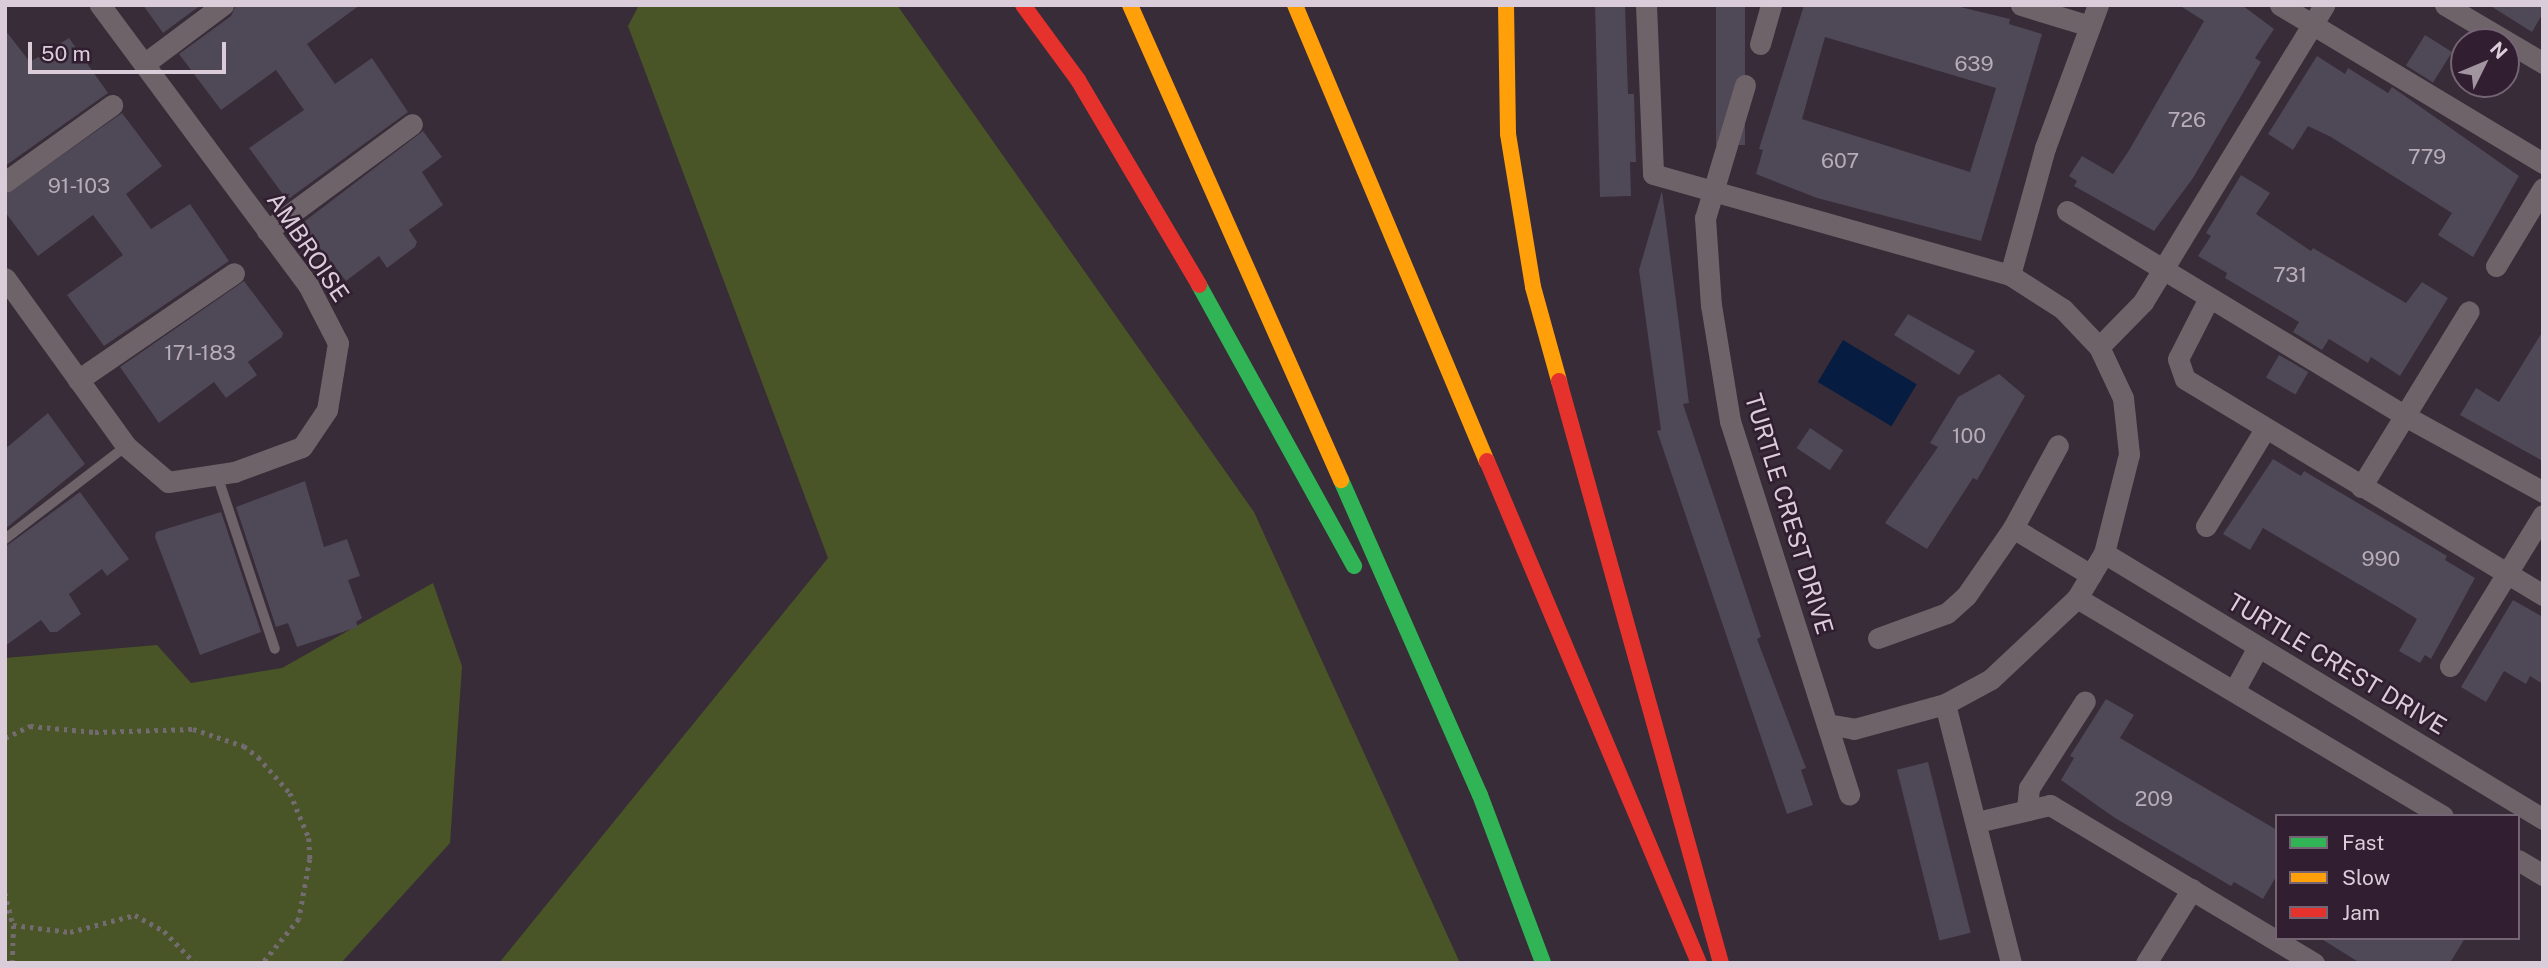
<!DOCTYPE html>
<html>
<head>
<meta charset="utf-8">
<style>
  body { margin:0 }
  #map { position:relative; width:2548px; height:968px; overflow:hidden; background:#372c37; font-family:"Public Sans",sans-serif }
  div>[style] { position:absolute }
  .green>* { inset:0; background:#495527 }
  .water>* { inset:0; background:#061d41; transform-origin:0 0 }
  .building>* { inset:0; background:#4f4856; transform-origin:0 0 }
  .path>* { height:4.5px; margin-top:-2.25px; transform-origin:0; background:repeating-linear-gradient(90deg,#736b6f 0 3.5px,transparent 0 8.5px) }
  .lane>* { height:10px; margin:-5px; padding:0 5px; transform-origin:5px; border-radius:5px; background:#6e6368 }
  .street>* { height:21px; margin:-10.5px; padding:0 10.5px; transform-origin:10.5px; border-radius:10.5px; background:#6e6368 }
  .fast>* { height:16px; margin:-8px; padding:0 8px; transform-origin:8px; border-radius:8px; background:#30b455 }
  .slow>* { height:16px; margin:-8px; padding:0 8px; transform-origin:8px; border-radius:8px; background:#ff9f0a }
  .jam>* { height:16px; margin:-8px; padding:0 8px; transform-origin:8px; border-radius:8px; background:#e5322d }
  span { translate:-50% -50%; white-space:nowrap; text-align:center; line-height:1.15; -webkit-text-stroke:5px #311e31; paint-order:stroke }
  .number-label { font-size:21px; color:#b7acb8 }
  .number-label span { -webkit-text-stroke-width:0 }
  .street-label { font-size:24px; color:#dacdd9 }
  .frame { position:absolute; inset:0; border:7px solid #dacdd9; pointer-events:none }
  .legend { position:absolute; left:2275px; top:814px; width:245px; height:126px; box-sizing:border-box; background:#311e31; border:2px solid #756474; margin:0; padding:9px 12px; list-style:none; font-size:21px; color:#dacdd9 }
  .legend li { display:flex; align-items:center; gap:14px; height:35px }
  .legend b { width:35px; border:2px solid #756474 }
  .north { position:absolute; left:2450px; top:28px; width:70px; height:70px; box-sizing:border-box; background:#311e31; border:2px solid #756474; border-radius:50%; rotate:47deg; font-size:19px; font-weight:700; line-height:28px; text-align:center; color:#dacdd9 }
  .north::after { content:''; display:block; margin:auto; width:24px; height:32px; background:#a195a0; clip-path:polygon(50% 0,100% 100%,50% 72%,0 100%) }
  .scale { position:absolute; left:28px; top:42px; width:198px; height:32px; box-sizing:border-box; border:4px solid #dacdd9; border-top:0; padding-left:9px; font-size:21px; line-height:24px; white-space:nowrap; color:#dacdd9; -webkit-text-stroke:5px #311e31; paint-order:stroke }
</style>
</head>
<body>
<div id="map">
  <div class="green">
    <div style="clip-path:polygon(639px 5px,897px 5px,1254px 512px,1460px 963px,499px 963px,828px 558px,628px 26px)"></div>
    <div style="clip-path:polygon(433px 583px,462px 666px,450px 843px,341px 963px,5px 963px,5px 658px,157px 645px,191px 683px,282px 668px)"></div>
  </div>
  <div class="water">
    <div style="left:1843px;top:340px;width:86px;height:49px;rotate:31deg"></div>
  </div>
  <div class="building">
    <div style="clip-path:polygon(143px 5px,201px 5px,163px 33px)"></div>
    <div style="clip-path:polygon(236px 5px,360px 5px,307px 44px,335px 84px,372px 58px,408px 112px,287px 200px,249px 148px,304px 110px,276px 70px,221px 110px,179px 54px,231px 16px)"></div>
    <div style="clip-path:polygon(1595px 5px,1625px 5px,1628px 94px,1634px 94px,1636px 162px,1630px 162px,1631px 196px,1600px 197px)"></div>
    <div style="left:1716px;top:5px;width:29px;height:140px"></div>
    <div style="clip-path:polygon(evenodd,1804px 5px,1952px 5px,2010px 19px,2009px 24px,2042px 34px,1981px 241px,1817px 198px,1756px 174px,1763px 150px,1759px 149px,1804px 5px,1825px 37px,1996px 88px,1970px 172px,1802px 119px,1825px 37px)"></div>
    <div style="clip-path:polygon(2179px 5px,2242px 5px,2274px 29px,2255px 58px,2261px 62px,2193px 178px,2154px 231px,2074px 186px,2077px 181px,2069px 176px,2082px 156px,2113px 174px,2128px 152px,2204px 21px)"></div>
    <div style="clip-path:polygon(2489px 5px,2543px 5px,2543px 13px,2532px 32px)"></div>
    <div style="clip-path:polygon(5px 30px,30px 62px,69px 38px,108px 93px,5px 166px)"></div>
    <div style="left:2425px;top:35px;width:32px;height:36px;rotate:32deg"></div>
    <div style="clip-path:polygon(2317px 56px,2345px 74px,2348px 68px,2388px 93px,2392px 87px,2519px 176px,2473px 257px,2438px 235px,2452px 213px,2331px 137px,2308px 126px,2293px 150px,2268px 134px)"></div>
    <div style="clip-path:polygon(122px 113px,162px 166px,126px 194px,151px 229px,190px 204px,229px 261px,104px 346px,67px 295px,123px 255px,93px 215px,38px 256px,5px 212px,5px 195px)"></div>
    <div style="clip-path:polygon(423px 131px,442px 157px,422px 172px,443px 205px,409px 230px,417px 242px,415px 247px,387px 268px,379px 256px,346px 281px,301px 224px)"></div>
    <div style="clip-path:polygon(2241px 175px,2270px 193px,2256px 214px,2311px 251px,2313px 248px,2406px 303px,2422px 282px,2448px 298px,2400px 376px,2371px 357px,2368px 363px,2329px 339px,2322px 350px,2293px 332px,2299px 322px,2225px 278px,2227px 273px,2198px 256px,2211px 236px,2206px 233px)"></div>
    <div style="clip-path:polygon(1662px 191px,1689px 403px,1683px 404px,1761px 637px,1757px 639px,1806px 768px,1801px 770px,1813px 805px,1787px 814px,1657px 431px,1661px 430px,1639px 270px)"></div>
    <div style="clip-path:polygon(244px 281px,283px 333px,282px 337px,248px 362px,257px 375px,226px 398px,214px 382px,159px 423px,120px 367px)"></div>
    <div style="clip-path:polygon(1908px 314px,1975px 351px,1959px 375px,1894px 335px)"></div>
    <div style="clip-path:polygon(2543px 331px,2543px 461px,2460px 415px,2476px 388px,2499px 402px)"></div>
    <div style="left:2279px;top:355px;width:34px;height:26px;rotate:30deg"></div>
    <div style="clip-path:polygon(1999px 374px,2025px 396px,1977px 480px,1973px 478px,1927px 549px,1885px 523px,1938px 447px,1930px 443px,1958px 397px)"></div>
    <div style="clip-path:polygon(48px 413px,85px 464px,5px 529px,5px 449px)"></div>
    <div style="left:1810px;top:428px;width:40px;height:24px;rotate:34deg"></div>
    <div style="clip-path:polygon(2273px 459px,2301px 476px,2304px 471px,2447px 556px,2445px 560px,2475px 578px,2431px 659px,2425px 655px,2420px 663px,2399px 651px,2417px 619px,2396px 606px,2263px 528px,2250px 550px,2223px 534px)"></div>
    <div style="clip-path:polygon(305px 481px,324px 547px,347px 539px,360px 576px,348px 580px,362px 618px,356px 622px,358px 627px,297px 647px,288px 623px,276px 627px,236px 507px)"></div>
    <div style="clip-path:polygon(80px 492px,129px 559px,107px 576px,102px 569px,69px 594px,81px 614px,57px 632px,50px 632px,41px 620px,5px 646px,5px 547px)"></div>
    <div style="clip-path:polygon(221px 512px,261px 632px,200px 655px,155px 537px,156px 532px)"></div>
    <div style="clip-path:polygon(2513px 600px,2543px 617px,2543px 684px,2530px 676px,2526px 684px,2504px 671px,2486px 702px,2461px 687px)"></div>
    <div style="clip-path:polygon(2106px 699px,2134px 715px,2120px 738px,2277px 830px,2277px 875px,2263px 899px,2234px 882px,2231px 886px,2115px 818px,2061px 780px,2074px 758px,2070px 756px)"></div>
    <div style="left:1928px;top:762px;width:176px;height:32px;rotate:76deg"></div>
    <div style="clip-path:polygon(2320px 938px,2465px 938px,2450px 963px,2360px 963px)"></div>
  </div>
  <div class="path">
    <div style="left:5px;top:738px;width:28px;rotate:-26deg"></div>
    <div style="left:30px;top:726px;width:65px;rotate:5.3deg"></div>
    <div style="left:95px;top:732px;width:98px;rotate:-1.8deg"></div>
    <div style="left:193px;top:729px;width:54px;rotate:18.4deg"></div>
    <div style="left:244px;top:746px;width:18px;rotate:38deg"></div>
    <div style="left:258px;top:757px;width:48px;rotate:48.4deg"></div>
    <div style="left:290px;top:793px;width:49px;rotate:67.1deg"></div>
    <div style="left:309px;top:838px;width:21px;rotate:87deg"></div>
    <div style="left:310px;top:859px;width:61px;rotate:100.4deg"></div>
    <div style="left:299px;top:919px;width:57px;rotate:129.3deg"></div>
    <div style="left:5px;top:893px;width:33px;rotate:76deg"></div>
    <div style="left:13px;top:925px;width:57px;rotate:7deg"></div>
    <div style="left:70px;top:932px;width:67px;rotate:-14.7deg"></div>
    <div style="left:135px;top:915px;width:33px;rotate:29deg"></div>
    <div style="left:164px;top:931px;width:45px;rotate:45.9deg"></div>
    <div style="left:12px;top:963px;width:38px;rotate:-88deg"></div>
  </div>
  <div class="lane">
    <div style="left:217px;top:475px;width:183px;rotate:71.6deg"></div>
    <div style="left:5px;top:539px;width:153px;rotate:-37.5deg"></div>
  </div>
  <div class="street">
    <div style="left:1646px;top:5px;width:169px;rotate:87.6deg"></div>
    <div style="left:1653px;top:174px;width:371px;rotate:15.8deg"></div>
    <div style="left:2021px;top:5px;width:72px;rotate:16.9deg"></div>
    <div style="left:2280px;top:5px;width:307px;rotate:31deg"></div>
    <div style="left:2445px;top:5px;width:114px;rotate:30.6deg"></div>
    <div style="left:1760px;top:44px;width:41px;rotate:-74.2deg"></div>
    <div style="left:144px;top:64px;width:99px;rotate:-36.8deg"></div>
    <div style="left:1745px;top:85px;width:139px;rotate:106.7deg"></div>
    <div style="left:1705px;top:218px;width:87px;rotate:86.1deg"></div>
    <div style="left:1711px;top:305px;width:118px;rotate:80.7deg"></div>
    <div style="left:1730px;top:421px;width:392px;rotate:72.3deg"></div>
    <div style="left:5px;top:182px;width:132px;rotate:-35.7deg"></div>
    <div style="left:2067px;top:211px;width:395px;rotate:31.2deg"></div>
    <div style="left:2405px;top:416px;width:158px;rotate:28.8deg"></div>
    <div style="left:267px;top:231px;width:180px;rotate:-36.4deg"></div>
    <div style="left:2496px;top:266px;width:91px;rotate:-58.9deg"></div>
    <div style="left:5px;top:278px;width:207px;rotate:54.2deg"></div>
    <div style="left:126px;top:446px;width:55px;rotate:40.6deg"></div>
    <div style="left:168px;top:482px;width:67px;rotate:-8.6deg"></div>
    <div style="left:234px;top:472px;width:72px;rotate:-20.2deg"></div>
    <div style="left:302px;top:447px;width:45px;rotate:-56deg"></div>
    <div style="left:327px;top:410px;width:68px;rotate:-80.7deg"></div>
    <div style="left:338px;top:343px;width:65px;rotate:-117.3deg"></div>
    <div style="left:308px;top:285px;width:349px;rotate:-126.6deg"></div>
    <div style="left:2208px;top:300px;width:66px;rotate:117deg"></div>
    <div style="left:2178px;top:359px;width:21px;rotate:71deg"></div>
    <div style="left:2185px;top:379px;width:418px;rotate:31.1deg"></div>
    <div style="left:2099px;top:347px;width:63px;rotate:-45.6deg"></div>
    <div style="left:2143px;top:302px;width:348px;rotate:-58.6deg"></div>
    <div style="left:78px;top:380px;width:189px;rotate:-34.4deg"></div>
    <div style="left:2361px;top:487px;width:206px;rotate:-58.5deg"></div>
    <div style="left:2206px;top:526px;width:114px;rotate:-58.7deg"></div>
    <div style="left:2013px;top:528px;width:94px;rotate:-61.5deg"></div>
    <div style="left:2104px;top:553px;width:513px;rotate:31.21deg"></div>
    <div style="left:2077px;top:598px;width:426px;rotate:30.8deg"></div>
    <div style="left:1878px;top:638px;width:73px;rotate:-19.9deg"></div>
    <div style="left:1947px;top:613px;width:25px;rotate:-42deg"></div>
    <div style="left:1966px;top:596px;width:83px;rotate:-55.3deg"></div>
    <div style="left:2013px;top:528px;width:91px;rotate:31.1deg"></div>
    <div style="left:2450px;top:666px;width:177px;rotate:-58.4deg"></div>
    <div style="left:2234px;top:691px;width:50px;rotate:-61.4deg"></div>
    <div style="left:1945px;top:704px;width:267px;rotate:75.7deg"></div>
    <div style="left:1827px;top:724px;width:27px;rotate:10deg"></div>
    <div style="left:1854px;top:729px;width:94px;rotate:-15.4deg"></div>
    <div style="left:1945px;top:704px;width:52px;rotate:-28.5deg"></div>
    <div style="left:1991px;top:679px;width:118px;rotate:-43.3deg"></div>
    <div style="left:2077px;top:598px;width:52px;rotate:-59deg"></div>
    <div style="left:2104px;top:553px;width:102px;rotate:-75.8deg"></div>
    <div style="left:2129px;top:454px;width:56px;rotate:-96.1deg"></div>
    <div style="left:2123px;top:398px;width:56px;rotate:-115.2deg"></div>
    <div style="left:2099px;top:347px;width:52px;rotate:-133.5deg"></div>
    <div style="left:2063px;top:309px;width:63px;rotate:-147.3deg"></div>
    <div style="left:2010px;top:275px;width:132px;rotate:-74.6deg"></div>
    <div style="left:2045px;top:148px;width:153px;rotate:-69.7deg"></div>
    <div style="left:2027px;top:810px;width:22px;rotate:-85deg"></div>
    <div style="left:2029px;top:788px;width:103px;rotate:-57.2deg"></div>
    <div style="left:1977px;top:822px;width:75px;rotate:-13.1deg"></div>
    <div style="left:2050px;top:805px;width:308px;rotate:30.9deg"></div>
    <div style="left:2518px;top:860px;width:29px;rotate:31deg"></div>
    <div style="left:2146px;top:963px;width:87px;rotate:-58.1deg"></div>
  </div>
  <div class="fast">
    <div style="left:1199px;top:285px;width:321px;rotate:61.1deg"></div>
    <div style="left:1341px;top:480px;width:344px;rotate:66.2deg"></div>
    <div style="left:1480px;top:795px;width:179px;rotate:69.4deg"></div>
  </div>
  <div class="slow">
    <div style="left:1130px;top:5px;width:520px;rotate:66.05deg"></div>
    <div style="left:1295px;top:5px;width:495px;rotate:67.2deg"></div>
    <div style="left:1506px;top:5px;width:129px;rotate:89.1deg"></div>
    <div style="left:1508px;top:134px;width:155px;rotate:80.7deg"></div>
    <div style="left:1533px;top:287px;width:98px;rotate:74.5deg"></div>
  </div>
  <div class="jam">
    <div style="left:1023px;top:5px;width:93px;rotate:53.7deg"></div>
    <div style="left:1078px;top:80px;width:238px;rotate:59.4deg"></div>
    <div style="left:1559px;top:381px;width:604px;rotate:74.45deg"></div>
    <div style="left:1487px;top:461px;width:545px;rotate:67.11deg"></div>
  </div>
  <div class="number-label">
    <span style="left:1974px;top:64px">639</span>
    <span style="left:2187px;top:120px">726</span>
    <span style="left:2427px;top:157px">779</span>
    <span style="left:1840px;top:161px">607</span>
    <span style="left:79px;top:186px">91-103</span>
    <span style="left:2290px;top:275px">731</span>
    <span style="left:200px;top:353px">171-183</span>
    <span style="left:1969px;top:436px">100</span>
    <span style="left:2381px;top:559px">990</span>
    <span style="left:2154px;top:799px">209</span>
  </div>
  <div class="street-label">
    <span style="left:308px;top:247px;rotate:56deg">AMBROISE</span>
    <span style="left:1789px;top:514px;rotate:73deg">TURTLE CREST DRIVE</span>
    <span style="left:2337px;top:664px;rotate:31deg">TURTLE CREST DRIVE</span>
  </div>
  <div class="frame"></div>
  <ul class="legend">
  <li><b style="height:9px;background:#30b455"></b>Fast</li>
  <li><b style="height:9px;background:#ff9f0a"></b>Slow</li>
  <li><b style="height:9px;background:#e5322d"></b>Jam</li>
  </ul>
  <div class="north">N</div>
  <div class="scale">50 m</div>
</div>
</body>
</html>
